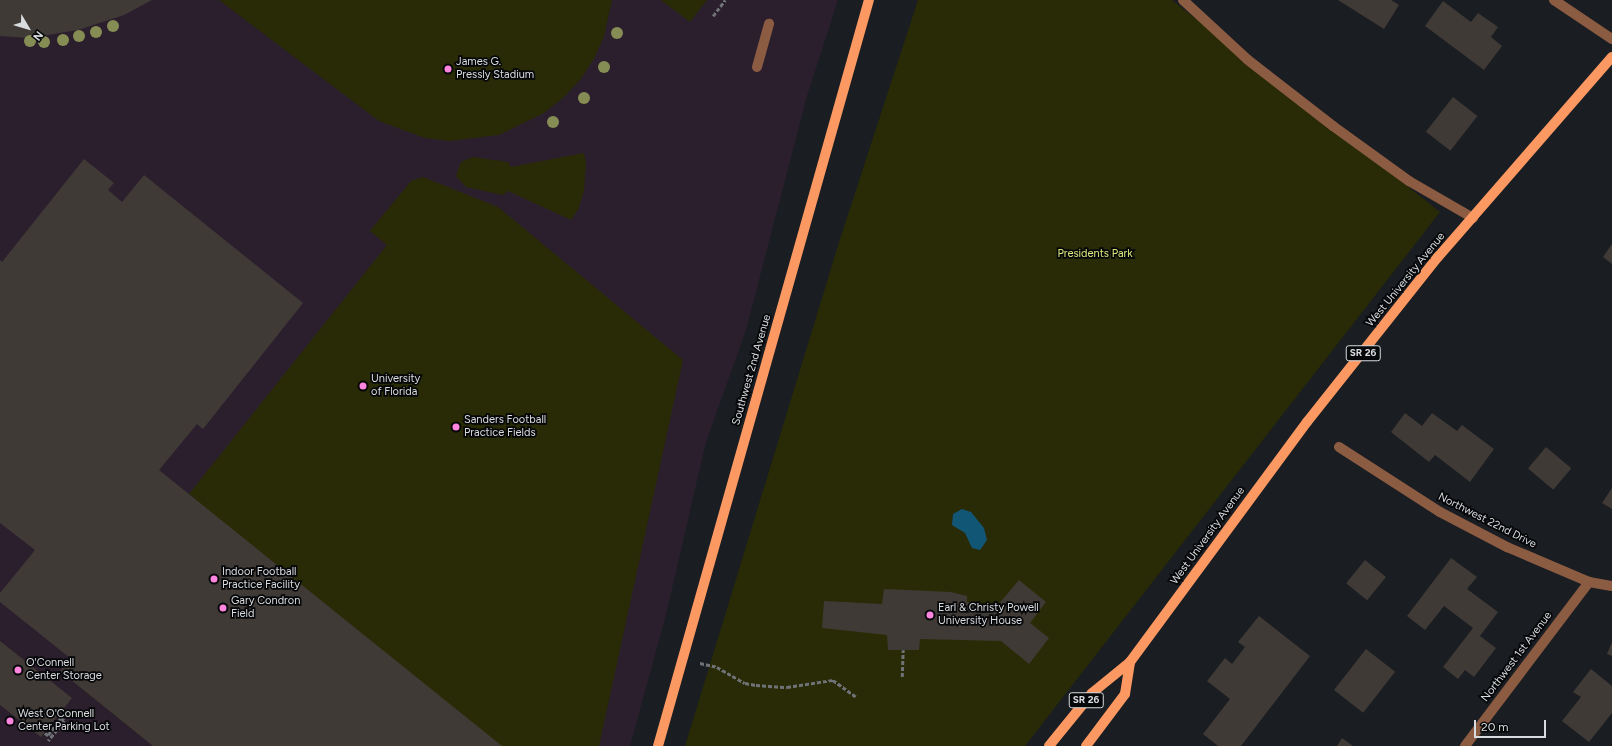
<!DOCTYPE html>
<html>
<head>
<meta charset="utf-8">
<style>
  body { margin:0 }
  #map { position:relative; width:1612px; height:746px; overflow:hidden; background:#1a1d22; font-family:Figtree,sans-serif }
  div>[style] { position:absolute }
  .education>* { inset:0; background:#2b1f2d }
  .green>* { inset:0; background:#282b06 }
  .water>* { inset:0; background:#125676 }
  .building>* { inset:0; background:#403a36; transform-origin:0 0 }
  .path>* { height:2.5px; margin-top:-1.25px; transform-origin:0; background:repeating-linear-gradient(90deg,#6f7276 0 4px,transparent 0 6px) }
  .minor>* { height:10px; margin:-5px; padding:0 5px; transform-origin:5px; border-radius:5px; background:#8b5b42 }
  .major>* { height:10px; margin:-5px; padding:0 5px; transform-origin:5px; border-radius:5px; background:#fc9861 }
  .trees>* { width:12px; height:12px; margin:-6px; border-radius:50%; background:#868d54 }
  .dots>* { width:11px; height:11px; translate:-50% -50%; box-sizing:border-box; border:2px solid #060709; border-radius:50% }
  span { translate:-50% -50%; white-space:nowrap; text-align:center; line-height:1.15; -webkit-text-stroke:3.5px #060709; paint-order:stroke }
  .shield-label span { padding:1px 3px; background:#060709; border:1px solid; border-radius:3px; -webkit-text-stroke-width:0 }
  .shield-label { font-size:10px; color:#d9dcdf; font-weight:700 }
  .poi-label { font-size:11px; color:#d9dcdf }
  .left { translate:0 -50%; text-align:left }
  .park-label { font-size:11px; color:#dee97c }
  .street-label { font-size:11px; color:#d9dcdf }
  .north { position:absolute; left:8px; top:8px; width:40px; height:40px; -webkit-text-stroke:3px #060709; paint-order:stroke; rotate:128deg; font-size:11px; font-weight:700; line-height:16px; text-align:center; color:#d9dcdf }
  .north::after { content:''; display:block; margin:auto; width:14px; height:18px; background:#d9dcdf; clip-path:polygon(50% 0,100% 100%,50% 72%,0 100%) }
  .scale { position:absolute; left:1474px; top:720px; width:72px; height:18px; box-sizing:border-box; border:2px solid #d9dcdf; border-top:0; padding-left:5px; font-size:12px; line-height:14px; white-space:nowrap; color:#d9dcdf; -webkit-text-stroke:3px #060709; paint-order:stroke }
</style>
</head>
<body>
<div id="map">
  <div class="education">
    <div style="clip-path:polygon(0 0,838px 0,807px 96px,746px 330px,706px 442px,666px 615px,630px 746px,0 746px)"></div>
  </div>
  <div class="green">
    <div style="clip-path:polygon(219px 0,612px 0,604px 36px,594px 59px,580px 80px,563px 98px,544px 113px,499px 135px,450px 141px,425px 138px,379px 121px)"></div>
    <div style="clip-path:polygon(661px 0,707px 0,690px 22px)"></div>
    <div style="clip-path:polygon(918px 0,1172px 0,1440px 212px,1025px 746px,685px 746px,840px 239px)"></div>
    <div style="clip-path:polygon(584px 153px,586px 163px,584px 191px,578px 210px,571px 220px,508px 191px,503px 195px,466px 187px,456px 176px,461px 162px,473px 157px,508px 162px,511px 167px)"></div>
    <div style="clip-path:polygon(423px 177px,498px 207px,683px 360px,599px 746px,153px 746px,60px 671px,197px 500px,189px 494px,387px 245px,370px 231px,411px 181px)"></div>
  </div>
  <div class="water">
    <div style="clip-path:polygon(962px 509px,971px 512px,984px 528px,987px 540px,980px 550px,972px 548px,965px 533px,952px 525px,953px 514px)"></div>
  </div>
  <div class="building">
    <div style="clip-path:polygon(0 0,152px 0,124px 15px,78px 30px,29px 38px,0 36px)"></div>
    <div style="clip-path:polygon(1338px 0,1391px 0,1399px 5px,1384px 29px)"></div>
    <div style="clip-path:polygon(1443px 1px,1471px 22px,1478px 13px,1498px 27px,1491px 37px,1502px 46px,1484px 70px,1425px 26px)"></div>
    <div style="left:1453px;top:97px;width:31px;height:44px;rotate:38deg"></div>
    <div style="clip-path:polygon(84px 159px,114px 183px,108px 190px,122px 202px,144px 175px,303px 303px,203px 429px,197px 424px,159px 470px,502px 746px,153px 746px,60px 671px,70px 658px,0 602px,0 593px,35px 550px,0 523px,0 260px,2px 262px)"></div>
    <div style="clip-path:polygon(1612px 244px,1612px 264px,1603px 257px)"></div>
    <div style="clip-path:polygon(1405px 413px,1422px 426px,1432px 413px,1457px 431px,1462px 425px,1494px 449px,1470px 482px,1435px 455px,1429px 462px,1391px 432px)"></div>
    <div style="left:1546px;top:447px;width:33px;height:28px;rotate:40deg"></div>
    <div style="clip-path:polygon(1612px 488px,1612px 509px,1602px 503px)"></div>
    <div style="clip-path:polygon(1451px 558px,1477px 577px,1467px 589px,1498px 612px,1480px 636px,1496px 648px,1474px 677px,1465px 670px,1458px 679px,1443px 667px,1473px 628px,1444px 606px,1425px 630px,1407px 616px)"></div>
    <div style="left:1365px;top:560px;width:27px;height:30px;rotate:39deg"></div>
    <div style="clip-path:polygon(1019px 580px,1046px 602px,1030px 623px,1049px 638px,1029px 664px,1001px 641px,920px 639px,919px 650px,888px 650px,887px 635px,822px 628px,824px 601px,882px 604px,884px 589px,951px 592px,967px 596px,967px 602px,997px 606px)"></div>
    <div style="clip-path:polygon(1259px 616px,1310px 656px,1241px 746px,1218px 746px,1203px 734px,1230px 699px,1207px 681px,1225px 658px,1232px 664px,1245px 647px,1238px 642px)"></div>
    <div style="clip-path:polygon(0 641px,72px 698px,41px 737px,0 705px)"></div>
    <div style="clip-path:polygon(1612px 642px,1612px 656px,1607px 654px)"></div>
    <div style="left:1366px;top:649px;width:37px;height:52px;rotate:38deg"></div>
    <div style="clip-path:polygon(1591px 669px,1612px 686px,1612px 713px,1589px 742px,1562px 721px,1581px 697px,1573px 692px)"></div>
    <div style="clip-path:polygon(1342px 738px,1353px 746px,1337px 746px)"></div>
  </div>
  <div class="path">
    <div style="left:713px;top:16px;width:20px;rotate:-53deg"></div>
    <div style="left:700px;top:663px;width:17px;rotate:13deg"></div>
    <div style="left:717px;top:667px;width:32px;rotate:30deg"></div>
    <div style="left:745px;top:683px;width:11px;rotate:10deg"></div>
    <div style="left:756px;top:685px;width:31px;rotate:4deg"></div>
    <div style="left:787px;top:687px;width:47px;rotate:-8.7deg"></div>
    <div style="left:833px;top:680px;width:29px;rotate:36deg"></div>
    <div style="left:902px;top:677px;width:27px;rotate:-88deg"></div>
    <div style="left:45px;top:733px;width:4px;rotate:34deg"></div>
    <div style="left:48px;top:735px;width:21px;rotate:-53deg"></div>
    <div style="left:61px;top:718px;width:5px;rotate:37deg"></div>
    <div style="left:65px;top:721px;width:26px;rotate:130deg"></div>
  </div>
  <div class="minor">
    <div style="left:1183px;top:0;width:88px;rotate:42.7deg"></div>
    <div style="left:1248px;top:60px;width:108px;rotate:37.8deg"></div>
    <div style="left:1333px;top:126px;width:94px;rotate:35.9deg"></div>
    <div style="left:1409px;top:181px;width:74px;rotate:30deg"></div>
    <div style="left:1554px;top:0;width:70px;rotate:33.9deg"></div>
    <div style="left:757px;top:67px;width:45px;rotate:-74.4deg"></div>
    <div style="left:1339px;top:447px;width:120px;rotate:32.8deg"></div>
    <div style="left:1440px;top:512px;width:76px;rotate:27.6deg"></div>
    <div style="left:1507px;top:547px;width:89px;rotate:23.1deg"></div>
    <div style="left:1589px;top:582px;width:23px;rotate:10deg"></div>
    <div style="left:1465px;top:746px;width:206px;rotate:-52.9deg"></div>
  </div>
  <div class="major">
    <div style="left:658px;top:746px;width:775px;rotate:-74.21deg"></div>
    <div style="left:1049px;top:746px;width:68px;rotate:-50.9deg"></div>
    <div style="left:1092px;top:693px;width:49px;rotate:-39.2deg"></div>
    <div style="left:1130px;top:662px;width:298px;rotate:-53.6deg"></div>
    <div style="left:1307px;top:422px;width:211px;rotate:-51.6deg"></div>
    <div style="left:1438px;top:257px;width:265px;rotate:-49deg"></div>
    <div style="left:1086px;top:746px;width:65px;rotate:-53.1deg"></div>
    <div style="left:1125px;top:694px;width:32px;rotate:-81deg"></div>
  </div>
  <div class="trees">
    <div style="left:113px;top:26px"></div>
    <div style="left:96px;top:32px"></div>
    <div style="left:617px;top:33px"></div>
    <div style="left:79px;top:36px"></div>
    <div style="left:63px;top:40px"></div>
    <div style="left:30px;top:41px"></div>
    <div style="left:44px;top:42px"></div>
    <div style="left:604px;top:67px"></div>
    <div style="left:584px;top:98px"></div>
    <div style="left:553px;top:122px"></div>
  </div>
  <div class="dots">
    <div style="left:448px;top:69px;background:#ff85df"></div>
    <div style="left:363px;top:386px;background:#ff85df"></div>
    <div style="left:456px;top:427px;background:#ff85df"></div>
    <div style="left:214px;top:579px;background:#ff85df"></div>
    <div style="left:223px;top:608px;background:#ff85df"></div>
    <div style="left:930px;top:615px;background:#ff85df"></div>
    <div style="left:18px;top:670px;background:#ff85df"></div>
    <div style="left:10px;top:721px;background:#ff85df"></div>
  </div>
  <div class="shield-label">
    <span style="left:1363px;top:353px">SR 26</span>
    <span style="left:1086px;top:700px">SR 26</span>
  </div>
  <div class="poi-label">
    <span class="left" style="left:456px;top:69px">James G.<br>Pressly Stadium</span>
    <span class="left" style="left:371px;top:386px">University<br>of Florida</span>
    <span class="left" style="left:464px;top:427px">Sanders Football<br>Practice Fields</span>
    <span class="left" style="left:222px;top:579px">Indoor Football<br>Practice Facility</span>
    <span class="left" style="left:231px;top:608px">Gary Condron<br>Field</span>
    <span class="left" style="left:938px;top:615px">Earl &amp; Christy Powell<br>University House</span>
    <span class="left" style="left:26px;top:670px">O'Connell<br>Center Storage</span>
    <span class="left" style="left:18px;top:721px">West O'Connell<br>Center Parking Lot</span>
  </div>
  <div class="park-label">
    <span style="left:1095px;top:254px">Presidents Park</span>
  </div>
  <div class="street-label">
    <span style="left:1406px;top:280px;rotate:-51deg">West University Avenue</span>
    <span style="left:752px;top:370px;rotate:-74deg">Southwest 2nd Avenue</span>
    <span style="left:1487px;top:521px;rotate:27deg">Northwest 22nd Drive</span>
    <span style="left:1208px;top:536px;rotate:-54deg">West University Avenue</span>
    <span style="left:1517px;top:657px;rotate:-53deg">Northwest 1st Avenue</span>
  </div>
  <div class="north">N</div>
  <div class="scale">20 m</div>
</div>
</body>
</html>
